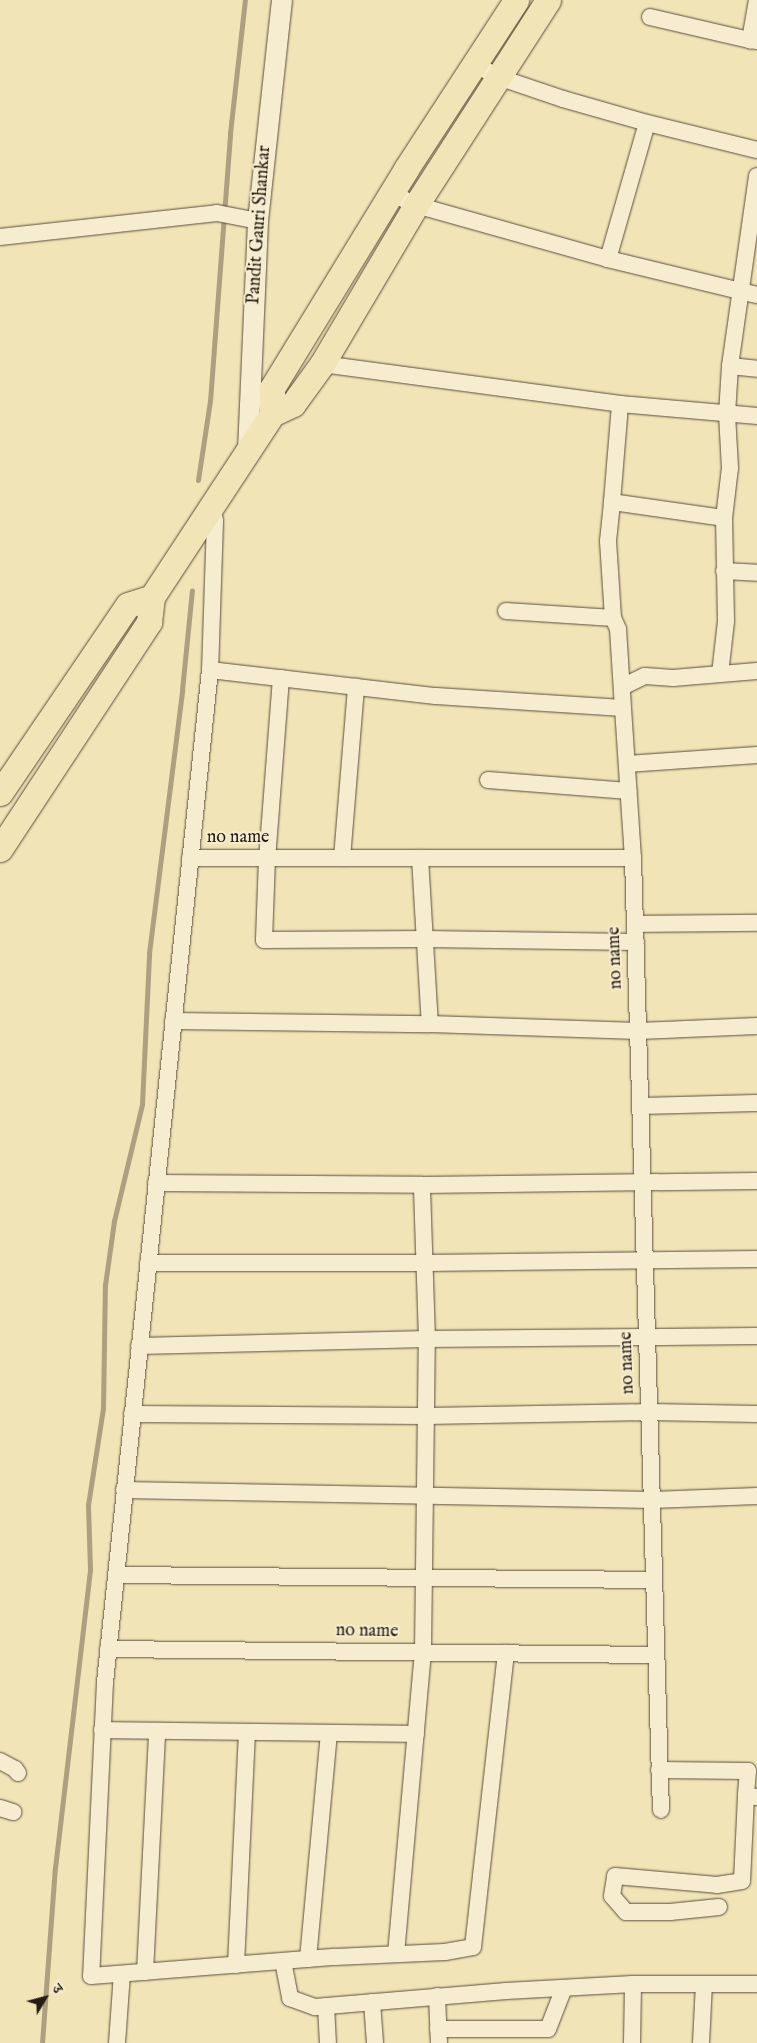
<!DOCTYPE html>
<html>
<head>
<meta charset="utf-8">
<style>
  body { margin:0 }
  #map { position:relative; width:757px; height:2043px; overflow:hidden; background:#f1e4b7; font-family:"IM FELL English","Noto Serif Devanagari",serif }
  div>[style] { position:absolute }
  .stream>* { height:5px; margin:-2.5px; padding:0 2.5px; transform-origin:2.5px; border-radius:2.5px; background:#aca080 }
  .roads { filter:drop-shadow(0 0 1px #594e3d) drop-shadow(0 0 1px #594e3d) }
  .minor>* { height:16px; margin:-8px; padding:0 8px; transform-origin:8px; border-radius:8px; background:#f6edd0 }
  .tertiary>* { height:20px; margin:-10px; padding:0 10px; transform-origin:10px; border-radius:10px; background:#f6edd0 }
  .primary>* { height:25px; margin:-12.5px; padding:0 12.5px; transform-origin:12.5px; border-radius:12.5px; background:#f1e4b7 }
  span { translate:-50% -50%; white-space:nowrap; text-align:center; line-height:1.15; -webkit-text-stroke:4px #f6edd0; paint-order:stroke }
  .street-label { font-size:18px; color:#261c14 }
  .north { position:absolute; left:20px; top:1973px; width:50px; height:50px; -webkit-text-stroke:4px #f6edd0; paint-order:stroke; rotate:53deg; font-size:14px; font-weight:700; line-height:20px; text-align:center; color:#261c14 }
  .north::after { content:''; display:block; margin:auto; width:18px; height:22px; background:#261c14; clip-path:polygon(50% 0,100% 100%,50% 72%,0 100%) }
</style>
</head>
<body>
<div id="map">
  <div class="stream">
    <div style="left:198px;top:480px;width:80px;rotate:-81.4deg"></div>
    <div style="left:210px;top:401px;width:269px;rotate:-85.7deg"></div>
    <div style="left:230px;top:133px;width:134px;rotate:-83.6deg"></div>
    <div style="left:42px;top:2043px;width:175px;rotate:-85.8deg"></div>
    <div style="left:55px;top:1868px;width:301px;rotate:-83.3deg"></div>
    <div style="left:90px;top:1569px;width:64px;rotate:-91.8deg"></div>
    <div style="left:88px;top:1505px;width:98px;rotate:-81.2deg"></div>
    <div style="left:103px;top:1408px;width:123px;rotate:-89.1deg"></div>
    <div style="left:105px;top:1285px;width:65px;rotate:-82deg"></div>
    <div style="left:114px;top:1221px;width:120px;rotate:-76.5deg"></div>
    <div style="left:142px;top:1104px;width:151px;rotate:-87.3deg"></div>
    <div style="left:149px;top:953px;width:265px;rotate:-82.8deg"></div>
    <div style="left:182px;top:690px;width:100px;rotate:-84.3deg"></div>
  </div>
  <div class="roads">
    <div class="minor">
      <div style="left:757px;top:0;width:41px;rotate:99.9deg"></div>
      <div style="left:750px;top:40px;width:7px;rotate:8deg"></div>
      <div style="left:650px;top:17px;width:103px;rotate:13deg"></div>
      <div style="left:474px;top:64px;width:27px;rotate:28deg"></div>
      <div style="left:498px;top:77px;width:69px;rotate:18.7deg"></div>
      <div style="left:563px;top:99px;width:87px;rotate:15.9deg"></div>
      <div style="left:647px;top:123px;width:113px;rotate:13.8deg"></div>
      <div style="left:391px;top:193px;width:28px;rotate:26deg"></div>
      <div style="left:416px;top:205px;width:199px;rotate:15.7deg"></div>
      <div style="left:608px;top:259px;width:153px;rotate:13.6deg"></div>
      <div style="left:0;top:237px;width:218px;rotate:-6.3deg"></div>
      <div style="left:217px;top:213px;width:42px;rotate:11deg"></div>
      <div style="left:608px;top:259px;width:141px;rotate:-74deg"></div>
      <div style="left:322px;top:364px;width:301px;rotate:7.6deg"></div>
      <div style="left:620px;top:404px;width:138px;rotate:5deg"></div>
      <div style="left:730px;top:366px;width:27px;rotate:6deg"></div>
      <div style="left:612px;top:502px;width:98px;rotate:-85.3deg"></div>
      <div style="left:212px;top:507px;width:14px;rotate:78deg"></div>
      <div style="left:215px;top:521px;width:149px;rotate:91.9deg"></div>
      <div style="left:210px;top:670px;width:1017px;rotate:95.92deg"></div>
      <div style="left:105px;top:1682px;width:294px;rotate:92.7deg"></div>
      <div style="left:91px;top:1976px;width:245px;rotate:-4.5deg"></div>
      <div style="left:335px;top:1957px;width:110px;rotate:-2.6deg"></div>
      <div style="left:445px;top:1952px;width:28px;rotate:-10deg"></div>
      <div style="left:473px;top:1947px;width:296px;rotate:-83.6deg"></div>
      <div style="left:724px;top:571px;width:33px;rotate:3deg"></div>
      <div style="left:506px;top:611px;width:107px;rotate:3.7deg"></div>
      <div style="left:210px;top:670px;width:227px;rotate:6.6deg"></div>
      <div style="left:436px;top:696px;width:187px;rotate:3.7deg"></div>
      <div style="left:623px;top:708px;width:150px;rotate:86.2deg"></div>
      <div style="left:720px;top:674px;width:53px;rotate:-83.5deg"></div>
      <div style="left:726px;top:621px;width:103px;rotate:-91.1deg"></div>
      <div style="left:724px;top:518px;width:50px;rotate:-83.2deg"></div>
      <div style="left:730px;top:468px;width:54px;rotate:-93.2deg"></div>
      <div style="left:727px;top:414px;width:48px;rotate:-86.4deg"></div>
      <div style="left:730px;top:366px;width:192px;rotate:-81.9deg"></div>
      <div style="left:281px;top:678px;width:181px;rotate:94.4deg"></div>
      <div style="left:267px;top:858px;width:82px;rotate:92.1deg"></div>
      <div style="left:264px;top:940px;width:161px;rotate:-0.4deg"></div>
      <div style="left:425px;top:939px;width:211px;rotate:0.8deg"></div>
      <div style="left:622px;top:687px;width:25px;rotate:-26deg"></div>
      <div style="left:645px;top:676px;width:28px;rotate:4deg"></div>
      <div style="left:673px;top:678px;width:84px;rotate:-4.8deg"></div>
      <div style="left:623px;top:708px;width:79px;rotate:-93.6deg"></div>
      <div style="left:618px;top:629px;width:12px;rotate:-114deg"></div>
      <div style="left:613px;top:618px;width:77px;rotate:-93.7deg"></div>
      <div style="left:608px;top:541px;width:39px;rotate:-84deg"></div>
      <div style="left:612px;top:502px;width:113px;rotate:8.1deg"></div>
      <div style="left:627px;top:764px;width:130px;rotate:-4deg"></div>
      <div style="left:488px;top:780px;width:141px;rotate:4.5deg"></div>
      <div style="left:190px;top:858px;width:443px"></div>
      <div style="left:633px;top:858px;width:952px;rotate:88.32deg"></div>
      <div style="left:342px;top:858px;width:172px;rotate:-85.3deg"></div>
      <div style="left:420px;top:858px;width:166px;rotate:86.6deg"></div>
      <div style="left:635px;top:924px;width:122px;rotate:-0.5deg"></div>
      <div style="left:173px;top:1021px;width:257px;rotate:0.7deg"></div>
      <div style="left:430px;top:1024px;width:208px;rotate:1.9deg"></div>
      <div style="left:638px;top:1031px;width:119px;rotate:-2.4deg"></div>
      <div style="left:640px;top:1106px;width:117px;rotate:-1.5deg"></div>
      <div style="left:156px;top:1183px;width:266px;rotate:0.4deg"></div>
      <div style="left:422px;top:1185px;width:335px;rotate:-0.7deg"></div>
      <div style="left:148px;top:1263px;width:276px"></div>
      <div style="left:424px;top:1263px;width:333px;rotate:-0.7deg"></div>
      <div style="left:139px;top:1346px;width:288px;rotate:-1.4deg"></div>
      <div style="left:427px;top:1339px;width:330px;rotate:-0.5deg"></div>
      <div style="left:132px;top:1414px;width:294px;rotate:0.4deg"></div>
      <div style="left:426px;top:1416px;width:223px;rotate:-1deg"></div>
      <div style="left:649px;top:1412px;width:108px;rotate:1.1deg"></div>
      <div style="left:124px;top:1490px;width:528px;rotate:1.09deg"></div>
      <div style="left:652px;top:1500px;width:105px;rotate:-2.2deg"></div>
      <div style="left:116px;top:1575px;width:538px;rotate:0.53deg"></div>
      <div style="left:108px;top:1649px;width:548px;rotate:0.63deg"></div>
      <div style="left:102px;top:1730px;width:314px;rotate:0.7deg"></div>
      <div style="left:0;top:1761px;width:17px;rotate:28deg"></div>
      <div style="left:15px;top:1769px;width:5px;rotate:53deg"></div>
      <div style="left:659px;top:1770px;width:89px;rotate:0.6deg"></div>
      <div style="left:748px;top:1771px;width:25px;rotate:95deg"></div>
      <div style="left:0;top:1808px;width:14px;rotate:17deg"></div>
      <div style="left:719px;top:1907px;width:49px;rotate:174.2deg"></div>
      <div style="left:670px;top:1912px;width:44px;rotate:180deg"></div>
      <div style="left:626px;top:1912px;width:21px;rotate:-131deg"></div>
      <div style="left:612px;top:1896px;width:20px;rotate:-81deg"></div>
      <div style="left:615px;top:1876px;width:102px;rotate:5deg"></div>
      <div style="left:717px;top:1885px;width:25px;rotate:-9deg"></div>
      <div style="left:742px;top:1881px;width:85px;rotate:-87.3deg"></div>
      <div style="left:746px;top:1796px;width:11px;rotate:5deg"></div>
      <div style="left:396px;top:1954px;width:303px;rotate:-84.9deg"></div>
      <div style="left:423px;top:1652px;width:313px;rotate:-89.3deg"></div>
      <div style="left:427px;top:1339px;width:154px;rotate:-91.9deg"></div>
      <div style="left:308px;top:1959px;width:227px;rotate:-84.7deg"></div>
      <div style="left:283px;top:1961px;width:38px;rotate:79deg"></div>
      <div style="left:290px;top:1998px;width:27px;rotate:20deg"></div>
      <div style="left:315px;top:2007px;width:192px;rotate:-4.8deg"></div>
      <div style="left:506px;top:1991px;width:127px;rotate:-3.2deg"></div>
      <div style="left:633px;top:1984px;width:124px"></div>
      <div style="left:236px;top:1965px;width:233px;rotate:-87.3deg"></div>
      <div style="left:145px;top:1972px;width:241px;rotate:-87.1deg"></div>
      <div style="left:437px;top:1996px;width:47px;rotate:87.6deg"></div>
      <div style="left:372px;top:2002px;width:41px;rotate:85.8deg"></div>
      <div style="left:326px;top:2006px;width:37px;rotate:87deg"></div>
      <div style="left:438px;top:2029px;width:110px"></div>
      <div style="left:548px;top:2029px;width:44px;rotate:-68.7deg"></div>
      <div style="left:117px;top:2043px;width:69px;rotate:-85.9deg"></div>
      <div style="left:632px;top:2043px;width:59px;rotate:-89deg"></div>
      <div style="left:701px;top:2043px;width:59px;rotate:-87.1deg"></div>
    </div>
    <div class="tertiary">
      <div style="left:248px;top:451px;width:230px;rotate:-87.5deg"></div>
      <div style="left:258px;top:221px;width:222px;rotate:-83.8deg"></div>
    </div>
    <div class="primary">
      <div style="left:272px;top:414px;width:26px;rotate:-90deg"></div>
      <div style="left:272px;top:388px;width:257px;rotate:-58.5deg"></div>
      <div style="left:406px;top:169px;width:202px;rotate:-56.9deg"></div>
      <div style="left:0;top:793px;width:227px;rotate:-55.8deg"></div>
      <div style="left:128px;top:605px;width:25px;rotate:-18deg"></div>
      <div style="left:0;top:849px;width:272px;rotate:-56.7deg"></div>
      <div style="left:149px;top:622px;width:25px;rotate:-83deg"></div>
      <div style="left:152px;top:597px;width:219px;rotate:-56.7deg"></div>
      <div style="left:272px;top:414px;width:23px;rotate:-25deg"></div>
      <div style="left:293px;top:404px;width:49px;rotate:-54.1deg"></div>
      <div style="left:322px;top:364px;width:185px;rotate:-59.4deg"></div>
      <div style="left:416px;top:205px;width:244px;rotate:-57.2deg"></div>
    </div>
  </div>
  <div class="street-label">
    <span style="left:260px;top:225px;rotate:-86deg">Pandit Gauri Shankar</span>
    <span style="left:238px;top:838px">no name</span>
    <span style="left:616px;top:958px;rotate:-92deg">no name</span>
    <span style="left:628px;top:1363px;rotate:-92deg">no name</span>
    <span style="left:367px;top:1632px;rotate:1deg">no name</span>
  </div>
  <div class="north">उ</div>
</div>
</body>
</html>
